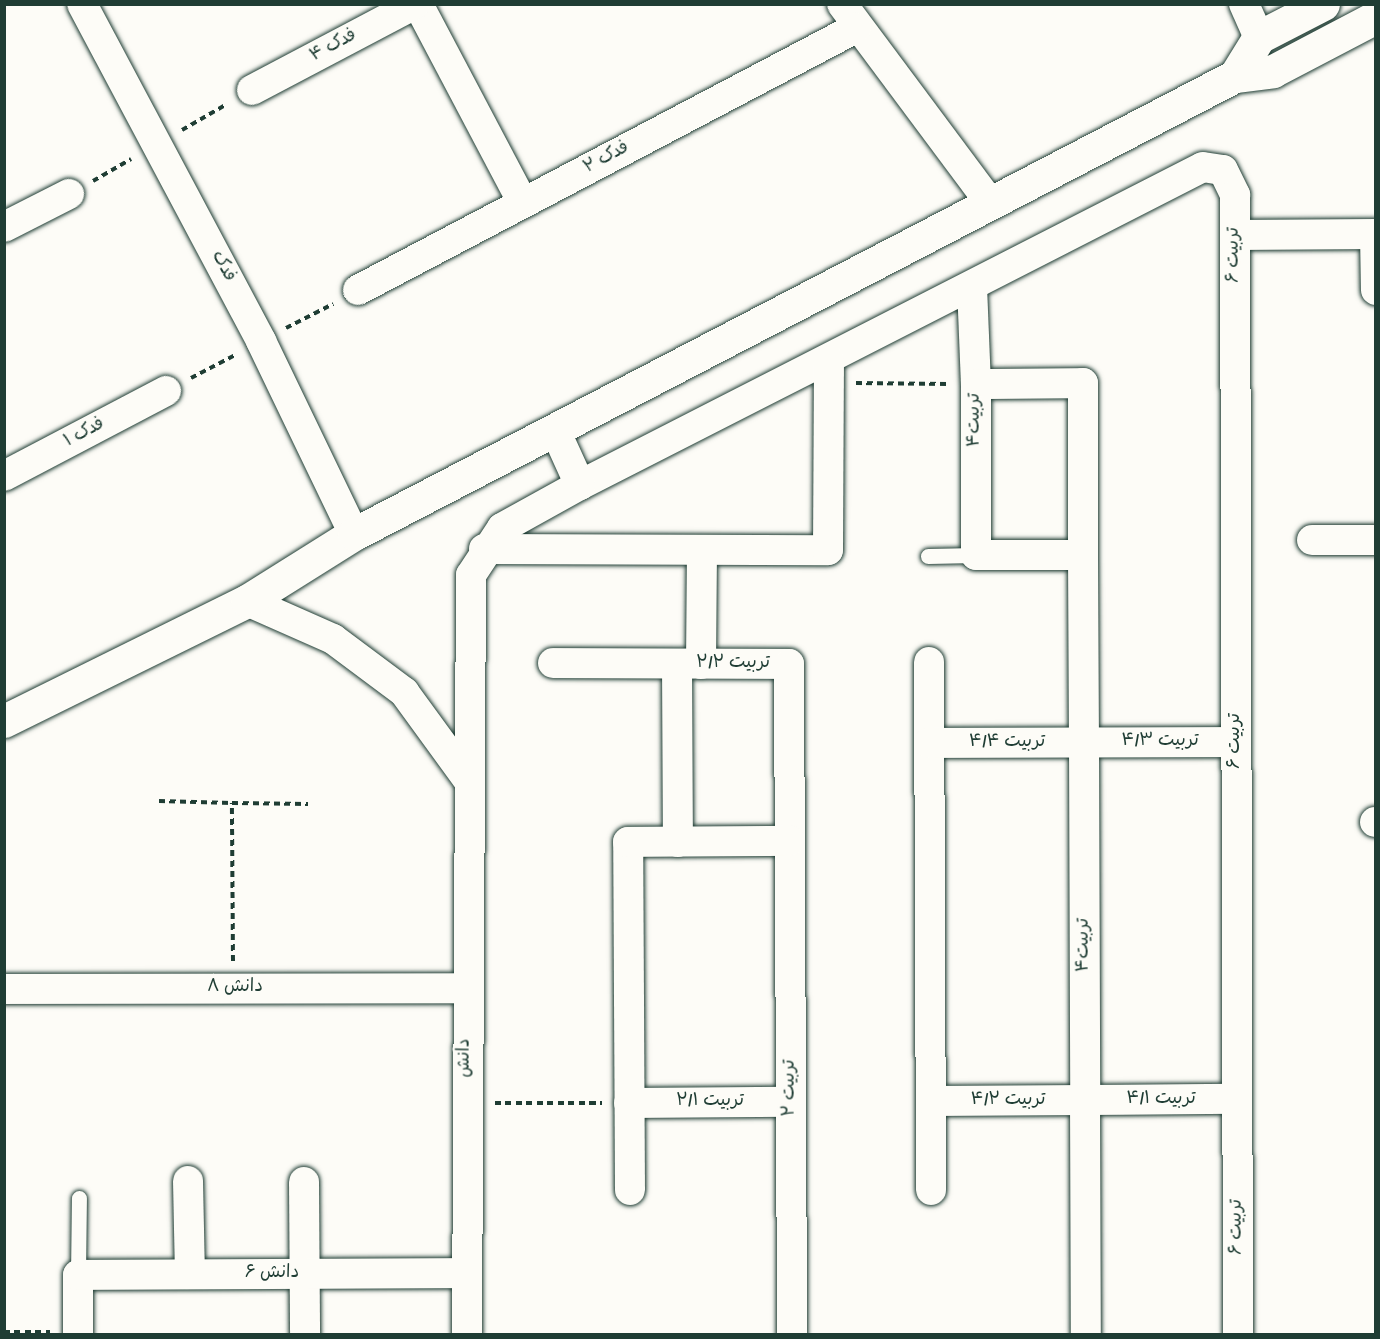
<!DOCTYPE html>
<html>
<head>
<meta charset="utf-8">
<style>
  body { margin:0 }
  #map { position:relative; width:1380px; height:1339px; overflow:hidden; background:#fdfcf7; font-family:"Gochi Hand","Playpen Sans Arabic",sans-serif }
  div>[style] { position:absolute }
  .path>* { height:4px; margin-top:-2px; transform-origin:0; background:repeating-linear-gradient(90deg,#1f3d34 0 6px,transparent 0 10.5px) }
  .roads { filter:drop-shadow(0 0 2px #1f3d34) drop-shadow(0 0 2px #1f3d34) }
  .lane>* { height:15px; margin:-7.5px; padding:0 7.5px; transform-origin:7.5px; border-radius:7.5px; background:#fdfcf7 }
  .street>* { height:30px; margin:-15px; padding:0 15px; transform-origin:15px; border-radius:15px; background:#fdfcf7 }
  .secondary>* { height:33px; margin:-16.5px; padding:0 16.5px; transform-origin:16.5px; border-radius:16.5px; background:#fdfcf7 }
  span { translate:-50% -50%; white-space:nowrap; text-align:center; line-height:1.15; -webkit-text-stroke:4.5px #fdfcf7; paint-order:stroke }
  .street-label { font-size:18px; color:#1f3d34 }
  .frame { position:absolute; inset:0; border:6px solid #1f3d34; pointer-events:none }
</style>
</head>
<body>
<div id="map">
  <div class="path">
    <div style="left:182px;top:130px;width:52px;rotate:-30deg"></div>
    <div style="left:93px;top:181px;width:44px;rotate:-30.1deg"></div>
    <div style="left:286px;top:328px;width:53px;rotate:-27.1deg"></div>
    <div style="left:191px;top:378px;width:52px;rotate:-27.6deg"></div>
    <div style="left:856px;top:383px;width:92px;rotate:0.6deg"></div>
    <div style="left:159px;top:801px;width:73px;rotate:1.6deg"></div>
    <div style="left:233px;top:961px;width:158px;rotate:-90.4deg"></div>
    <div style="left:232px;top:803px;width:76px;rotate:0.8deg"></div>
    <div style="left:495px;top:1103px;width:107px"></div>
    <div style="left:4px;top:1332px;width:46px"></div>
  </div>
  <div class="roads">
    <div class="lane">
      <div style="left:928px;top:556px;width:48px;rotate:-1.2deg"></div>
      <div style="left:78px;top:1275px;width:77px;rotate:-89.3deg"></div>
    </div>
    <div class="street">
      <div style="left:82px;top:4px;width:382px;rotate:62deg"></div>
      <div style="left:261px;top:341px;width:214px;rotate:64.3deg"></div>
      <div style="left:418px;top:4px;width:225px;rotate:62.2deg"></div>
      <div style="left:842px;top:4px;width:249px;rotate:53.3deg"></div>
      <div style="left:1244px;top:4px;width:36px;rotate:66deg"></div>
      <div style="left:252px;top:90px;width:184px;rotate:-27.8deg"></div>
      <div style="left:4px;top:227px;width:73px;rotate:-26.9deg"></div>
      <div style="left:1375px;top:234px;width:56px;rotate:89deg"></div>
      <div style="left:1235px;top:235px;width:141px;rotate:-0.4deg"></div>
      <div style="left:972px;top:286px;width:98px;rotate:87.7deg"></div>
      <div style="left:358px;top:290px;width:563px;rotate:-27.75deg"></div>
      <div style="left:4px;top:476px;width:183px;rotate:-27.7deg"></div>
      <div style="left:580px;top:485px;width:699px;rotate:-27.04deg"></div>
      <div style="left:1203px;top:167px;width:20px;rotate:9deg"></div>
      <div style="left:1223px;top:170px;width:28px;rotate:64deg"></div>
      <div style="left:1235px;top:195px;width:1139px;rotate:89.85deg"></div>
      <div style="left:1312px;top:540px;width:64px"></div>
      <div style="left:484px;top:549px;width:344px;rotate:0.2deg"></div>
      <div style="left:828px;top:550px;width:190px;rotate:-89.7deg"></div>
      <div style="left:1083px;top:555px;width:107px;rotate:180deg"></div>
      <div style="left:976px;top:555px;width:171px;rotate:-90deg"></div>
      <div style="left:976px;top:384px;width:107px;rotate:-0.5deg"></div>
      <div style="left:1083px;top:383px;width:172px;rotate:90deg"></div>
      <div style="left:1083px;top:555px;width:187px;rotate:89.7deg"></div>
      <div style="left:1084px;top:742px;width:358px;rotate:89.8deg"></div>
      <div style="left:1085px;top:1100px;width:234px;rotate:89.8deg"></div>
      <div style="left:247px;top:601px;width:94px;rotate:23.8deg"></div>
      <div style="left:333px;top:639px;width:89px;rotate:36.7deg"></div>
      <div style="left:404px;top:692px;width:110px;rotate:53.9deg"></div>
      <div style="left:929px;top:662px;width:528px;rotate:89.78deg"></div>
      <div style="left:553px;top:663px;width:236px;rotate:0.2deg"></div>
      <div style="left:789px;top:664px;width:670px;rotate:89.74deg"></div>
      <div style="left:677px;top:664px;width:178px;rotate:89.7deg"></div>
      <div style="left:701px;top:664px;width:114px;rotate:-89.5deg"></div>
      <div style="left:929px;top:743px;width:307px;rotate:-0.2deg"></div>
      <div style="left:1375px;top:822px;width:1px"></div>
      <div style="left:4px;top:989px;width:462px;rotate:-0.1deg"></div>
      <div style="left:931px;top:1101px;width:306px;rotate:-0.4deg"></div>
      <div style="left:629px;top:1103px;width:162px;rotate:-0.4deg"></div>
      <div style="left:188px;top:1181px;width:93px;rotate:88.8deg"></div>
      <div style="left:304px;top:1182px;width:152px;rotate:89.6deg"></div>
      <div style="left:630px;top:1190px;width:348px;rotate:-90.3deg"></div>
      <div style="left:628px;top:842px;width:162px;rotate:-0.4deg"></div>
      <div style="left:78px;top:1334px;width:59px;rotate:-90deg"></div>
      <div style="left:78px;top:1275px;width:389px;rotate:-0.3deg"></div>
      <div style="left:467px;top:1334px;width:759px;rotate:-89.7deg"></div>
      <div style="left:471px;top:575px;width:56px;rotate:-56.6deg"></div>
      <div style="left:502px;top:528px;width:89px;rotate:-28.9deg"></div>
      <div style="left:580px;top:485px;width:60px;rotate:-114.4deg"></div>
    </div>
    <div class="secondary">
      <div style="left:1235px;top:76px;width:46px;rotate:-58.4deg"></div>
      <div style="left:1259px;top:37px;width:72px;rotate:-27.3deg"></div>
      <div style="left:4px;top:721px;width:271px;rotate:-26.3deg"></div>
      <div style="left:247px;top:601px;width:126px;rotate:-32.1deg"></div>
      <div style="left:354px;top:534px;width:993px;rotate:-27.47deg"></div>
      <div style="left:1235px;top:76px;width:38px;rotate:-7deg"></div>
      <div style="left:1273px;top:71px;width:116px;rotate:-27.7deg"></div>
    </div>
  </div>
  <div class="street-label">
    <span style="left:334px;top:47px;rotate:-28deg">فدک ۴</span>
    <span style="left:607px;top:159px;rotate:-28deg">فدک ۲</span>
    <span style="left:1235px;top:255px;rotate:-90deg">تربیت ۶</span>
    <span style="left:222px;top:267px;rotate:62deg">فدک</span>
    <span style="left:976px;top:420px;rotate:-90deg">تربیت۴</span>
    <span style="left:85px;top:434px;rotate:-28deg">فدک ۱</span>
    <span style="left:733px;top:664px">تربیت ۲/۲</span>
    <span style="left:1236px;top:741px;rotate:-90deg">تربیت ۶</span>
    <span style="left:1160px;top:742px">تربیت ۴/۳</span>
    <span style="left:1007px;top:743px">تربیت ۴/۴</span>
    <span style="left:1085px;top:945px;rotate:-90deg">تربیت۴</span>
    <span style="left:235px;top:988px">دانش ۸</span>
    <span style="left:466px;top:1058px;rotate:-90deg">دانش</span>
    <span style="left:791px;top:1088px;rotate:-90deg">تربیت ۲</span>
    <span style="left:1161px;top:1100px">تربیت ۴/۱</span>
    <span style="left:1008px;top:1101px">تربیت ۴/۲</span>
    <span style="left:710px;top:1102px">تربیت ۲/۱</span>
    <span style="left:1238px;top:1227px;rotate:-90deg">تربیت ۶</span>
    <span style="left:272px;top:1274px">دانش ۶</span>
  </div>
  <div class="frame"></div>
</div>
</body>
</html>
